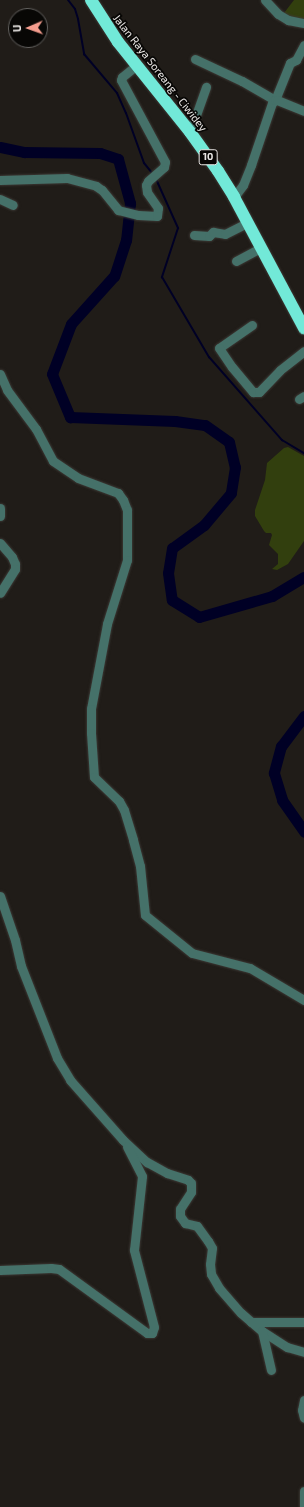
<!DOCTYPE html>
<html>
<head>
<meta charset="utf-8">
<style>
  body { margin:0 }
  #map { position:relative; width:304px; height:1507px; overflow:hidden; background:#201c18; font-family:"Exo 2",sans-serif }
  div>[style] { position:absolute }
  .green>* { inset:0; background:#323f0e }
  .stream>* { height:2px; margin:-1px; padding:0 1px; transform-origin:1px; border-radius:1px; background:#000025 }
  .river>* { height:11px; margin:-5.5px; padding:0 5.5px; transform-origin:5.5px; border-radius:5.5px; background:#000025 }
  .roads { filter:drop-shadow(0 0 1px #3c3935) drop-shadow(0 0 1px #3c3935) }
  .minor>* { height:9px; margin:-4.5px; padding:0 4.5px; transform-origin:4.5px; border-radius:4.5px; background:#457169 }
  .highway>* { height:12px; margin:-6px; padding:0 6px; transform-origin:6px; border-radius:6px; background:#72e9d8 }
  span { translate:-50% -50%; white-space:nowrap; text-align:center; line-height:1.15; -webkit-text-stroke:3.5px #080705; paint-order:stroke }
  .shield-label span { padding:1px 3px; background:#080705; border:1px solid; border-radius:3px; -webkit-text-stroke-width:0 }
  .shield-label { font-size:10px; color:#ebe8e6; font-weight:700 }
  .street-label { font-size:11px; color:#ebe8e6 }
  .north { position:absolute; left:8px; top:8px; width:40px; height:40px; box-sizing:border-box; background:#080705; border:1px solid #63615f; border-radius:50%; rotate:268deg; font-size:11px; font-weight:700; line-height:16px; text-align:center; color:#ebe8e6 }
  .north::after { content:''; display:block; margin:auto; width:14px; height:18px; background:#f59d8e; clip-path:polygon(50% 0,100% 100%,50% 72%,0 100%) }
</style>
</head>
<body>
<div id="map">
  <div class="green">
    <div style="clip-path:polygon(294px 0,304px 0,304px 19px,295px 21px,284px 13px)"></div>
    <div style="clip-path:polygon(288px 447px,304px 456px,304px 541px,288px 564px,277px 570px,272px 569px,278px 564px,278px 554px,269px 545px,272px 535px,271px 533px,266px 533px,264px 531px,255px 516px,255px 510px,265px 480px,267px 463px,284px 448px)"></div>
  </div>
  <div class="stream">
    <div style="left:68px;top:0;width:11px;rotate:52deg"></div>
    <div style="left:75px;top:9px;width:10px;rotate:73deg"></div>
    <div style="left:78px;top:19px;width:36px;rotate:80deg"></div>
    <div style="left:84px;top:54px;width:51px;rotate:49.8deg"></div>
    <div style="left:117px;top:93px;width:22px;rotate:66deg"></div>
    <div style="left:126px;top:113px;width:53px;rotate:70.2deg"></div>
    <div style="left:144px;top:163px;width:13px;rotate:51deg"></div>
    <div style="left:156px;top:179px;width:54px;rotate:65.8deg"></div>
    <div style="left:178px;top:228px;width:52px;rotate:108.1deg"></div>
    <div style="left:162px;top:277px;width:93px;rotate:59.6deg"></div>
    <div style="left:209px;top:357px;width:111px;rotate:48.7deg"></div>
    <div style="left:282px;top:440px;width:26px;rotate:31deg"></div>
  </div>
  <div class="river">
    <div style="left:0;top:147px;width:25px;rotate:12deg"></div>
    <div style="left:24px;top:152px;width:76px;rotate:0.8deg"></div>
    <div style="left:100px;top:153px;width:19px;rotate:18deg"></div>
    <div style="left:118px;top:159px;width:46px;rotate:74.7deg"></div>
    <div style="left:130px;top:203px;width:37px;rotate:96deg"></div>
    <div style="left:126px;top:240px;width:38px;rotate:108deg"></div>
    <div style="left:114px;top:276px;width:64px;rotate:131.9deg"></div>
    <div style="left:71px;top:324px;width:53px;rotate:110.8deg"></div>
    <div style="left:52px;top:374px;width:47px;rotate:67.3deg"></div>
    <div style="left:70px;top:417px;width:105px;rotate:2.2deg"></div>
    <div style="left:175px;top:421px;width:30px;rotate:8deg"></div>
    <div style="left:205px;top:425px;width:29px;rotate:35deg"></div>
    <div style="left:229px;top:442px;width:26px;rotate:77deg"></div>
    <div style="left:235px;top:467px;width:26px;rotate:99deg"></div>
    <div style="left:231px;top:493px;width:42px;rotate:130.2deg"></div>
    <div style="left:204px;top:525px;width:39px;rotate:144deg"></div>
    <div style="left:172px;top:548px;width:25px;rotate:99deg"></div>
    <div style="left:168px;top:573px;width:27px;rotate:82deg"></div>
    <div style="left:172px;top:600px;width:32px;rotate:32deg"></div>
    <div style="left:199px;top:617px;width:76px;rotate:-16deg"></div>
    <div style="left:272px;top:596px;width:37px;rotate:-31deg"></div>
    <div style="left:304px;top:716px;width:38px;rotate:127deg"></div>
    <div style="left:281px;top:746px;width:28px;rotate:105deg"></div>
    <div style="left:274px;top:773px;width:28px;rotate:73deg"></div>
    <div style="left:282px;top:800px;width:39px;rotate:55deg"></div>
  </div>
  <div class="roads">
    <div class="minor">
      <div style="left:265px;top:0;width:19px;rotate:47deg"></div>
      <div style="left:278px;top:14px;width:12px;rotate:31deg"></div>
      <div style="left:288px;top:20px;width:16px;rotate:11deg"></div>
      <div style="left:195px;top:59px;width:52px;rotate:25.1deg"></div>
      <div style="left:242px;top:81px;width:38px;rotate:30deg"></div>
      <div style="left:275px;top:100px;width:40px;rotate:-68deg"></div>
      <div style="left:290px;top:63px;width:7px;rotate:-27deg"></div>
      <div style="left:296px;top:60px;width:17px;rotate:-62deg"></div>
      <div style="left:190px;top:132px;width:48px;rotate:-70.4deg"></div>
      <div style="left:0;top:180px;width:67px;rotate:-1.7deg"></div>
      <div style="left:67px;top:178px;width:30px;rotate:15deg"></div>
      <div style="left:96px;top:186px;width:7px;rotate:34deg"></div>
      <div style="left:102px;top:190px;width:26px;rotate:51deg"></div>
      <div style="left:118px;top:210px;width:21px;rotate:14deg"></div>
      <div style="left:138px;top:215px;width:19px;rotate:3deg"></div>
      <div style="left:157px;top:216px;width:8px;rotate:-83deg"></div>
      <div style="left:158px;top:208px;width:19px;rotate:-125deg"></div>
      <div style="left:147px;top:192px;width:7px;rotate:-98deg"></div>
      <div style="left:146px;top:185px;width:4px;rotate:-63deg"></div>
      <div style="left:148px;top:181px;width:21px;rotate:-41deg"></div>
      <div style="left:164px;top:167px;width:5px;rotate:-79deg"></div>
      <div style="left:165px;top:162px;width:93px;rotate:-118.2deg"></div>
      <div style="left:121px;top:80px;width:3px;rotate:-72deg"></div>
      <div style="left:122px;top:77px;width:19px;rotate:-39deg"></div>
      <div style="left:234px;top:197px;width:15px;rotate:-53deg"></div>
      <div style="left:243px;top:185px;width:22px;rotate:-68deg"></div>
      <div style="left:251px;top:165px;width:65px;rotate:-71.3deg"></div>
      <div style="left:272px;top:103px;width:4px;rotate:-45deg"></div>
      <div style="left:275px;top:100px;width:2px"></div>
      <div style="left:277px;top:100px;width:29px;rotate:22deg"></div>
      <div style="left:0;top:199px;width:14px;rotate:25deg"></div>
      <div style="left:194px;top:235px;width:15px;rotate:4deg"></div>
      <div style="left:209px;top:236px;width:6px;rotate:-45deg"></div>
      <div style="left:213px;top:232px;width:12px;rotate:9deg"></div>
      <div style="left:225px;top:234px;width:25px;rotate:-27deg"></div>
      <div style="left:236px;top:261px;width:27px;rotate:-28deg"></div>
      <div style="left:252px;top:325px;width:40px;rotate:145.1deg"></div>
      <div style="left:219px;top:348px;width:23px;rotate:56deg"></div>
      <div style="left:232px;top:367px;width:33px;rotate:50deg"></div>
      <div style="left:253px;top:392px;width:6px"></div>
      <div style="left:259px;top:392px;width:30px;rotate:-46deg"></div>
      <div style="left:280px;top:370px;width:31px;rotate:-38deg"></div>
      <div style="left:0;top:374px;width:17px;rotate:66deg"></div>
      <div style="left:7px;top:390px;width:49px;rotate:53.4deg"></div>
      <div style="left:36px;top:429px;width:36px;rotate:62deg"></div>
      <div style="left:53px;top:461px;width:30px;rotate:34deg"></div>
      <div style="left:78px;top:478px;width:43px;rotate:20.6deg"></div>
      <div style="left:118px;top:493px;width:9px;rotate:54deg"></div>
      <div style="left:123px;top:500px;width:11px;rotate:68deg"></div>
      <div style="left:127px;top:510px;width:50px;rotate:90deg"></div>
      <div style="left:127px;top:560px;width:67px;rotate:107.4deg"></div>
      <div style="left:107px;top:624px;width:86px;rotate:100.7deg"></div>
      <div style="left:91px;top:709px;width:24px;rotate:90deg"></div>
      <div style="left:91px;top:733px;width:44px;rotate:86.1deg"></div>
      <div style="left:94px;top:777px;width:35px;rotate:44deg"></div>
      <div style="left:119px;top:801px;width:10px;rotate:61deg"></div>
      <div style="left:124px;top:810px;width:31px;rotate:73deg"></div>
      <div style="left:133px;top:840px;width:27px;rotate:75deg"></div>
      <div style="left:140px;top:866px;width:49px;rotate:84.2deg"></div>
      <div style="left:145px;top:915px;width:60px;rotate:39deg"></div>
      <div style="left:192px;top:953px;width:60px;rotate:14.5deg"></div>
      <div style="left:250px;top:968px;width:63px;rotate:30.7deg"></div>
      <div style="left:299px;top:399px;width:6px;rotate:-31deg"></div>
      <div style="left:0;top:508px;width:8px;rotate:90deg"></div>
      <div style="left:0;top:543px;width:18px;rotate:49deg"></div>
      <div style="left:12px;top:557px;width:8px;rotate:67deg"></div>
      <div style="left:15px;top:564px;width:5px;rotate:90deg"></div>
      <div style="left:15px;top:569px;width:28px;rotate:122deg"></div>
      <div style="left:0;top:896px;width:46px;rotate:71.2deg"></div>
      <div style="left:15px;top:940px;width:27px;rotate:77deg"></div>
      <div style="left:21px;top:966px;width:99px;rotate:68.6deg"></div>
      <div style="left:57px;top:1058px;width:26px;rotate:59deg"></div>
      <div style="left:70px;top:1080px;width:80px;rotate:48.5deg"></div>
      <div style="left:123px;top:1140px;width:33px;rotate:43deg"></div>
      <div style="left:147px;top:1162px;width:23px;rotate:29deg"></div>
      <div style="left:167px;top:1173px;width:22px;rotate:18deg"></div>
      <div style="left:188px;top:1180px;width:4px;rotate:45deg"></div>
      <div style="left:191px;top:1183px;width:9px;rotate:90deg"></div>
      <div style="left:191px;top:1192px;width:20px;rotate:123deg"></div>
      <div style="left:180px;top:1209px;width:7px;rotate:90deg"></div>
      <div style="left:180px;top:1216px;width:9px;rotate:54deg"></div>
      <div style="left:185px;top:1223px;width:12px;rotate:14deg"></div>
      <div style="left:197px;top:1226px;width:19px;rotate:54deg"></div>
      <div style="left:208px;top:1241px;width:8px;rotate:60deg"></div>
      <div style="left:212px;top:1248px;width:16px;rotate:97deg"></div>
      <div style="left:210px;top:1264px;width:10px;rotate:84deg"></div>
      <div style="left:211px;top:1274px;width:16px;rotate:60deg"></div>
      <div style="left:219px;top:1288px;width:33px;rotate:49deg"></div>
      <div style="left:241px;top:1313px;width:28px;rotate:41deg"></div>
      <div style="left:262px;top:1331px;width:30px;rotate:33deg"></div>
      <div style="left:287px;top:1347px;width:18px;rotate:16deg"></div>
      <div style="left:0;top:1270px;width:51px;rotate:-2.2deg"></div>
      <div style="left:51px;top:1268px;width:8px;rotate:7deg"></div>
      <div style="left:59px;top:1269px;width:109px;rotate:36deg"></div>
      <div style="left:147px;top:1333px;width:5px"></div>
      <div style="left:152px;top:1333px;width:6px;rotate:-72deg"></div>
      <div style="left:154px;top:1327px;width:80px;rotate:-104.6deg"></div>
      <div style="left:134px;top:1250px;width:74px;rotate:-83.8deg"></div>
      <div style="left:142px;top:1176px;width:33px;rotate:-117deg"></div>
      <div style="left:251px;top:1322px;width:53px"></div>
      <div style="left:262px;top:1331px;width:40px;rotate:77deg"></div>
      <div style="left:304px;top:1400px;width:10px;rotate:101deg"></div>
      <div style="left:302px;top:1410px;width:8px;rotate:76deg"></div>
      <div style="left:304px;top:1507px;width:16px;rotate:-90deg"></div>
    </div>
    <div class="highway">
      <div style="left:91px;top:0;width:50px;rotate:57.3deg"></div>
      <div style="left:118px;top:42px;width:115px;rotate:51.3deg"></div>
      <div style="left:190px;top:132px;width:48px;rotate:54.3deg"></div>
      <div style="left:218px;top:171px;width:31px;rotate:58deg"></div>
      <div style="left:234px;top:197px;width:149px;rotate:61.9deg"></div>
    </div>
  </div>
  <div class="shield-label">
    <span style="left:208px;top:157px">10</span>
  </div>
  <div class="street-label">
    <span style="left:160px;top:73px;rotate:52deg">Jalan Raya Soreang - Ciwidey</span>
  </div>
  <div class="north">U</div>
</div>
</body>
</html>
